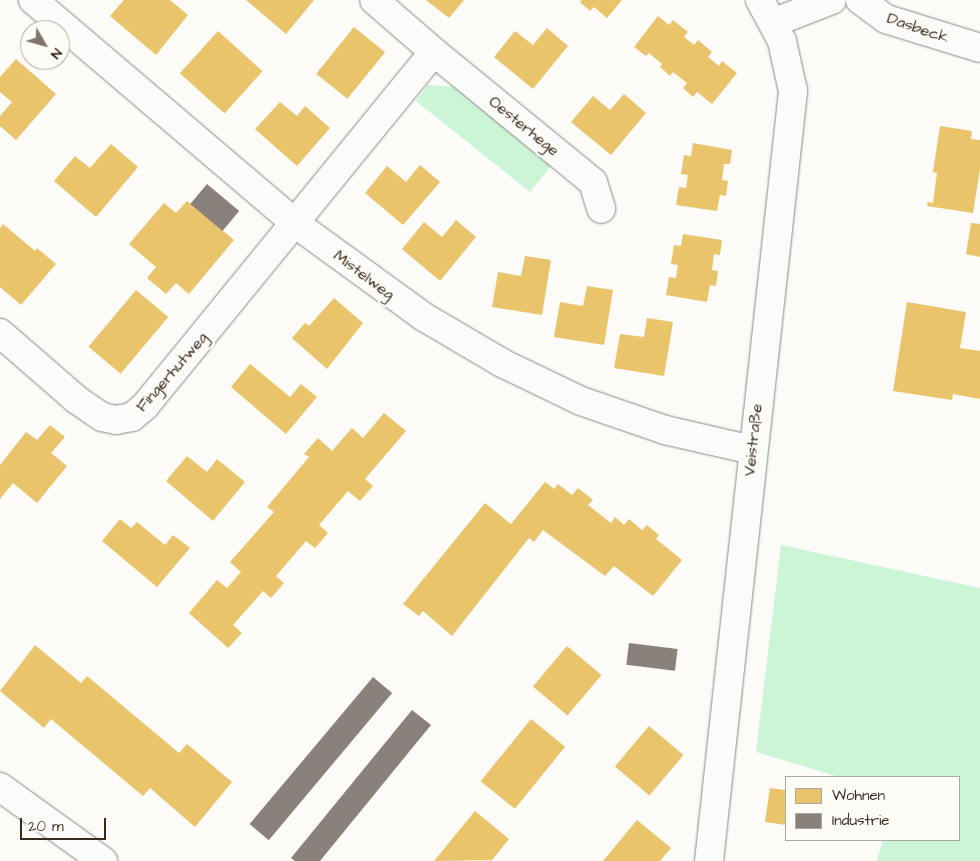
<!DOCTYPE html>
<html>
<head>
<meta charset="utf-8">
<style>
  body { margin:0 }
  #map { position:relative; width:980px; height:861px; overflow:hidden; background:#fcfbf8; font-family:"Architects Daughter",sans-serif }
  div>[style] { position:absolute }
  .green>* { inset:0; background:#ccf4d7 }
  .homes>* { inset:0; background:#e9c46a; transform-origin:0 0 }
  .industry>* { inset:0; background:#8a817c; transform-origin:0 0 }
  .roads { filter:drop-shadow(0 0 1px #8d8985) drop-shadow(0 0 1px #8d8985) }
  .minor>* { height:28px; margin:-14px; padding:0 14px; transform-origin:14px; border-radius:14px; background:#fbfbf9 }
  span { translate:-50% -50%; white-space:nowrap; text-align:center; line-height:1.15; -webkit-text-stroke:5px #fdfcf7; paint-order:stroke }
  .street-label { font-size:16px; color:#3b2a1e }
  .legend { position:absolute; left:785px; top:776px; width:175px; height:65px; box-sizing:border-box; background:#fdfcf7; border:1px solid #afa8a0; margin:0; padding:6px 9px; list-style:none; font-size:15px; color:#3b2a1e }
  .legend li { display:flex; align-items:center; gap:10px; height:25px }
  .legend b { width:25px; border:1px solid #afa8a0 }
  .north { position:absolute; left:20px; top:20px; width:50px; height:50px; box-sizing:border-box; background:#fdfcf7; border:1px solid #afa8a0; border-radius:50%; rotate:128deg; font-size:14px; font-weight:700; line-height:20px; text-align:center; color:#3b2a1e }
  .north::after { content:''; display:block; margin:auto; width:18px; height:22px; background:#7f736a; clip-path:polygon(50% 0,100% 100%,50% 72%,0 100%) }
  .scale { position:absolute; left:20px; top:818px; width:86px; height:22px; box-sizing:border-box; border:2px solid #3b2a1e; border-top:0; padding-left:6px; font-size:15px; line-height:18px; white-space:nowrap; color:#3b2a1e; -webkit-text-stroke:4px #fdfcf7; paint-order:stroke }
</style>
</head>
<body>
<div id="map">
  <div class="green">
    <div style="clip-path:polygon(428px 85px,457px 87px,551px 166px,530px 192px,416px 101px)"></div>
    <div style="clip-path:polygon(781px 545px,980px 588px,980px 861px,877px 861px,883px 840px,959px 840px,959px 777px,839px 777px,756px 752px)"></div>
  </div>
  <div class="homes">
    <div style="clip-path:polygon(124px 0,170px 0,188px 15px,156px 55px,110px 16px)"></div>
    <div style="clip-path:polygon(246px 0,314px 0,286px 34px)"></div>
    <div style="clip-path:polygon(426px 0,464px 0,449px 18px)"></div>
    <div style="clip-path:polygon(582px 0,622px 0,607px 18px,594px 7px,590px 11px,580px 2px)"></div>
    <div style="clip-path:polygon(658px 16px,669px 25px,673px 20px,688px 32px,684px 37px,694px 45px,698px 40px,712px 52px,708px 57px,719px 66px,722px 61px,737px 73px,712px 104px,697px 92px,693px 97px,683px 88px,687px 83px,673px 72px,670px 76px,660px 67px,662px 64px,649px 53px,646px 56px,634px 47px)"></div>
    <div style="left:354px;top:27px;width:40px;height:60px;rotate:39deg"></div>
    <div style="clip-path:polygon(547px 28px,568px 46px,533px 89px,494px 57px,515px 31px,533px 45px)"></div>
    <div style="left:218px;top:31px;width:60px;height:57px;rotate:42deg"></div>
    <div style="clip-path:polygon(16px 59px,56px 94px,16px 140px,0 126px,0 116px,12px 102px,0 92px,0 77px)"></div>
    <div style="clip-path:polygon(624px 94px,646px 113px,611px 155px,571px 122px,593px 96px,610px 110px)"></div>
    <div style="clip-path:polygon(280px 102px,297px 116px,305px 106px,330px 128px,297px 166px,255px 129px)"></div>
    <div style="clip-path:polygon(940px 126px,972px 131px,971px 139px,980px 140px,980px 169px,973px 213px,927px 206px,928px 202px,933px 203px,937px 173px,933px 172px)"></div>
    <div style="clip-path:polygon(693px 143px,732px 150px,730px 164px,724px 164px,722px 180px,728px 181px,726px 196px,720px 195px,717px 211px,676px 205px,679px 187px,686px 188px,688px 175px,681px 174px,684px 155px,691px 156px)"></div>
    <div style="clip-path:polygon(111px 144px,138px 167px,96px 217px,54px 181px,75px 156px,90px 168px)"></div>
    <div style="clip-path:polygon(420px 165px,440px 182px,403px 225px,365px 193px,387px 166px,406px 182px)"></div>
    <div style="clip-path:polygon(187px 201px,234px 240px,189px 294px,176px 283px,166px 294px,147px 278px,156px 267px,129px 244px,164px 203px,176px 213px)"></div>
    <div style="clip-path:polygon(456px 220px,476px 237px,440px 281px,402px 249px,424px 222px,442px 237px)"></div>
    <div style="clip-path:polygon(971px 223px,980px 224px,980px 257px,966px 254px)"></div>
    <div style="clip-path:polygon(3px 224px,35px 251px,37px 248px,56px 264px,21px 305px,0 287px,0 228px)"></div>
    <div style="clip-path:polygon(683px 234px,722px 240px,720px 255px,714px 254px,712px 270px,718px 271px,716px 286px,710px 285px,707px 302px,666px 295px,669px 277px,676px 278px,678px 265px,671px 264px,674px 245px,681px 246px)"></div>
    <div style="clip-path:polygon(525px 256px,551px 260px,542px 315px,492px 307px,498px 272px,521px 276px)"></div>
    <div style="clip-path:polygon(587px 286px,613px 290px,604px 345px,554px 337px,560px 302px,583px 306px)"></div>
    <div style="left:136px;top:290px;width:42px;height:74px;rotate:40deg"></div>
    <div style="clip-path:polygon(334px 298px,363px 323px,327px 369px,292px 338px,305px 323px,309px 326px)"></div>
    <div style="clip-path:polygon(907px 302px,966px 312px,960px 348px,980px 351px,980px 399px,953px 394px,952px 400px,893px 391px)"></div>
    <div style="clip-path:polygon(647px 318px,673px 322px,664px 376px,614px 368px,620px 334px,644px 337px)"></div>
    <div style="clip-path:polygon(250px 364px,290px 397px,301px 384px,317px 397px,286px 434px,231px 387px)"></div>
    <div style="clip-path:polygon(384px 413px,406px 431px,365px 479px,373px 486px,360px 501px,348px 491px,319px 525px,328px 533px,315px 548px,306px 541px,276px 576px,284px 583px,271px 598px,263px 591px,233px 625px,242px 633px,228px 648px,189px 613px,217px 580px,227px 588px,241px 572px,230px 562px,274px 512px,267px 507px,309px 457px,304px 454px,318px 438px,332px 451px,352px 428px,363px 438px)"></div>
    <div style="clip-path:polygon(50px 425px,65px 437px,51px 453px,67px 466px,37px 503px,13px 483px,0 499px,0 465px,26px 432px,37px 440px)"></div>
    <div style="clip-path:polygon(187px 456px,207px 472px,217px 459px,245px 482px,213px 521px,166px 481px)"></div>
    <div style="clip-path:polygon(545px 482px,554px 489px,558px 484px,572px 495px,578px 488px,593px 500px,588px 505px,611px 523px,615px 517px,624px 525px,629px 519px,642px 530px,647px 525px,659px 535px,656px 539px,682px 560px,653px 596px,614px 566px,605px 576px,543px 530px,534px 542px,529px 538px,452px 636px,423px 611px,419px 616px,403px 604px,485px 503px,511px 524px)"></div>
    <div style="clip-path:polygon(120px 519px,131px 528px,137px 522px,165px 545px,173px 535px,190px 548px,157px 587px,102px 541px)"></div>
    <div style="clip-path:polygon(35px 645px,81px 683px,87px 676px,179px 753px,187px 744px,232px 782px,195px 827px,150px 788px,143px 796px,51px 719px,44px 728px,0 691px)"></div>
    <div style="left:567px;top:646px;width:45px;height:53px;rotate:40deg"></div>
    <div style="left:531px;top:719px;width:44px;height:80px;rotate:39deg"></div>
    <div style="left:649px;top:726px;width:45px;height:53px;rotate:40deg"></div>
    <div style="clip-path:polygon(770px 788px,786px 790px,786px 825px,765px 822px)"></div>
    <div style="clip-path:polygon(475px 811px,509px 839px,492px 860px,434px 861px)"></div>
    <div style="clip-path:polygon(637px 820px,671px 848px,660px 861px,603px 861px)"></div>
  </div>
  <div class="industry">
    <div style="left:207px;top:184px;width:42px;height:26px;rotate:40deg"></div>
    <div style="left:629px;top:643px;width:49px;height:22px;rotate:7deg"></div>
    <div style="left:373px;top:677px;width:25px;height:192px;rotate:40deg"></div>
    <div style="clip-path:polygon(412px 710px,431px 725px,320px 861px,295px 861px,291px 858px)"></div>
  </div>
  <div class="roads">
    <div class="minor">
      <div style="left:33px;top:0;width:345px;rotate:40.4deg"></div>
      <div style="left:296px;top:224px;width:158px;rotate:36deg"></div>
      <div style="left:424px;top:317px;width:91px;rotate:30.5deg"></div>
      <div style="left:502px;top:363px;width:88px;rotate:25.7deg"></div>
      <div style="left:581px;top:401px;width:89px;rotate:19deg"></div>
      <div style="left:665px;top:430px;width:89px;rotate:12.9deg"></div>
      <div style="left:860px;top:0;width:32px;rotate:36deg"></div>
      <div style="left:886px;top:19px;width:98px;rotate:17.1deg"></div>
      <div style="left:775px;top:22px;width:61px;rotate:-21.1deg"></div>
      <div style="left:434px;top:52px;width:205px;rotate:39.3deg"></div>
      <div style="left:593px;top:182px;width:28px;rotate:73deg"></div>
      <div style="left:0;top:333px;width:102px;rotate:41deg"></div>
      <div style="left:77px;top:400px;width:30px;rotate:34deg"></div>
      <div style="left:102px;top:417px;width:14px;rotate:12deg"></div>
      <div style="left:116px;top:420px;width:16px;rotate:-11deg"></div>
      <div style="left:132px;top:417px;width:17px;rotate:-40deg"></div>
      <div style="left:145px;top:406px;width:457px;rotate:-50.8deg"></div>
      <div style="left:434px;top:52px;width:79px;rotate:-139.1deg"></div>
      <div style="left:0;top:787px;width:127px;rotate:35.7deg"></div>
      <div style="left:709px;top:861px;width:775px;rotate:-83.77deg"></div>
      <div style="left:793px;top:91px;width:51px;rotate:-102.4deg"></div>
      <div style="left:782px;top:41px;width:47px;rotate:-118.2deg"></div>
    </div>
  </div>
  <div class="street-label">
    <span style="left:918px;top:28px;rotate:19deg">Dasbeck</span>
    <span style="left:524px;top:126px;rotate:39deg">Oesterhege</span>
    <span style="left:364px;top:275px;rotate:37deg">Mistelweg</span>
    <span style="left:172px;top:372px;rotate:-49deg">Fingerhutweg</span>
    <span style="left:753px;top:440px;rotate:-84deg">Veistraße</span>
  </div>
  <ul class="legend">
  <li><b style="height:14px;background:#e9c46a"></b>Wohnen</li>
  <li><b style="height:14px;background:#8a817c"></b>Industrie</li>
  </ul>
  <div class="north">N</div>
  <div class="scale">20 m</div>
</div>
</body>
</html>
